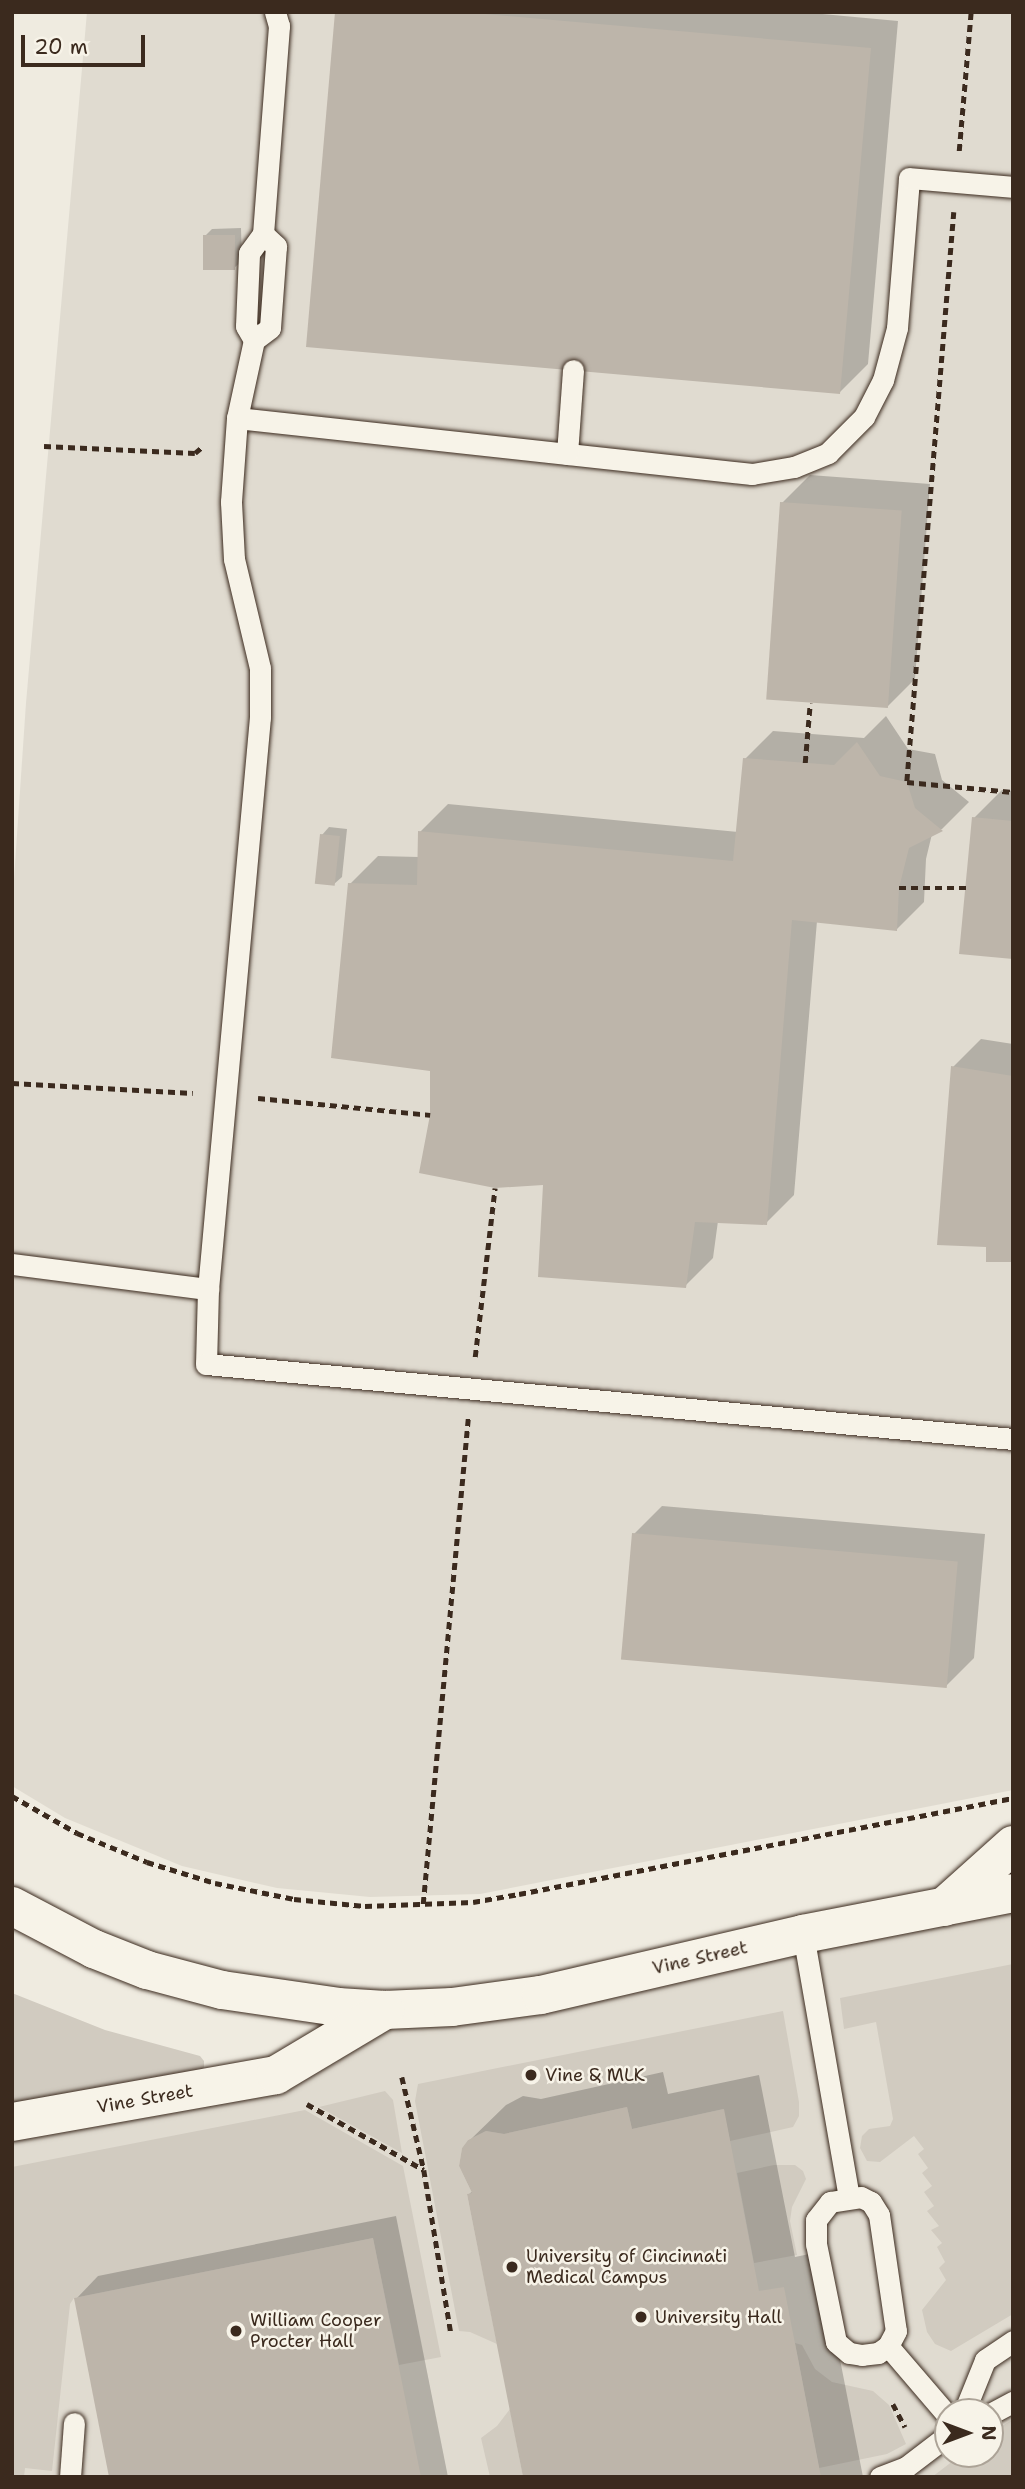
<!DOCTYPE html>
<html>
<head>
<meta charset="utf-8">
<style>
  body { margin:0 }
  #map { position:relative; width:1025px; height:2489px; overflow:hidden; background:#efebe0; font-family:"Shantell Sans",sans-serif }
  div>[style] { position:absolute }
  .built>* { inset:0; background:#e0dbd0 }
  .green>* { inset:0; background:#d1cbc0 }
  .shadow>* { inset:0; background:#0003 }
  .building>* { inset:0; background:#bdb5aa; transform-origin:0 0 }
  .path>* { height:4.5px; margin-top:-2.25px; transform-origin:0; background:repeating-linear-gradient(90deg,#3b2a1e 0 7px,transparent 0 12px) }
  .roads { filter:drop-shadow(0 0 2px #3b2a1e) drop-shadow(0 0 2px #3b2a1e) }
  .lane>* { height:21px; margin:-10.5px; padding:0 10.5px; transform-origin:10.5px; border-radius:10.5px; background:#f7f3e8 }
  .secondary>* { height:38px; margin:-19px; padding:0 19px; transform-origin:19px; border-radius:19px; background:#f7f3e8 }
  .dots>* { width:19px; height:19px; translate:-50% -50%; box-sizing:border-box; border:4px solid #f7f3e8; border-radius:50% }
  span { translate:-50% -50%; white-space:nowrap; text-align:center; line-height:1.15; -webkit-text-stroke:5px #f7f3e8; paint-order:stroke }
  .street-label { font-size:18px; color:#3b2a1e }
  .poi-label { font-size:18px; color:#3b2a1e }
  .left { translate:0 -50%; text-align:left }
  .frame { position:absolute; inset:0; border:14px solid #3b2a1e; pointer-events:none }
  .north { position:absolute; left:934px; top:2398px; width:70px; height:70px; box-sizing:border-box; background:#f7f3e8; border:2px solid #aca397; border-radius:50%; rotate:90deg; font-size:19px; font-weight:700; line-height:28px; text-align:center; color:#3b2a1e }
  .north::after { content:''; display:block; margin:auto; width:24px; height:32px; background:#3b2a1e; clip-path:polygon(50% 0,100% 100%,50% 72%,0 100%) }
  .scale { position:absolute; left:21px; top:35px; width:124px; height:32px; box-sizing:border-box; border:4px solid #3b2a1e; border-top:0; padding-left:9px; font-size:21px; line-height:24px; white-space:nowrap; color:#3b2a1e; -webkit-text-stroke:5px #f7f3e8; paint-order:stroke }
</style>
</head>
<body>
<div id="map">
  <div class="built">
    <div style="clip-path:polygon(87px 12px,1013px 12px,1013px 1790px,480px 1894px,370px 1897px,277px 1888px,182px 1866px,65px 1818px,12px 1786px,12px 908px,26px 703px)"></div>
    <div style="clip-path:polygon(evenodd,1013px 1893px,1013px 2477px,12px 2477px,12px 2122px,276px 2075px,385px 2010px,1013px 1893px,948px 2412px,990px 2412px,990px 2454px,948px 2454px,948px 2412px)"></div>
  </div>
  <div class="green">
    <div style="clip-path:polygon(1013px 1964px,1013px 2314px,951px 2351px,935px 2344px,927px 2332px,922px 2310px,946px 2280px,939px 2268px,945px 2262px,937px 2247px,942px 2243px,931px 2230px,939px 2226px,927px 2211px,934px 2206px,924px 2192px,932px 2186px,922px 2173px,928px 2168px,918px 2154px,924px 2149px,914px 2136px,880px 2162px,867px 2161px,860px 2148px,862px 2136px,869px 2129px,890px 2126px,893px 2119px,876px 2022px,844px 2029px,840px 1998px)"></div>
    <div style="clip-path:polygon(12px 1993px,105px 2030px,200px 2056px,204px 2061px,204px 2067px,202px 2071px,12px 2105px)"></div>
    <div style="clip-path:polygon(783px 2011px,799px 2102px,799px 2116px,793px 2127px,730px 2141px,723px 2109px,632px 2129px,627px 2107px,504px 2134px,486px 2131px,468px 2140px,462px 2148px,459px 2166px,472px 2193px,467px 2194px,497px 2344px,470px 2332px,459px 2331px,415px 2101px,418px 2084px)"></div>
    <div style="clip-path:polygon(385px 2091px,393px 2100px,402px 2153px,319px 2107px)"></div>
    <div style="clip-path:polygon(305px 2110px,403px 2166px,441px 2357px,399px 2365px,373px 2238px,74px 2298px,70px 2304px,52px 2471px,25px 2468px,24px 2477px,12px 2477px,12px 2167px)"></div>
    <div style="clip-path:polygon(774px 2165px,795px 2165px,803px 2171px,806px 2179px,792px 2207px,790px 2221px,797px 2255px,754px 2263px,737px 2173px)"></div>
    <div style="clip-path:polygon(795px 2343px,802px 2345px,815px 2369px,832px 2382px,873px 2391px,889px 2405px,906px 2444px,887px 2454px,819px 2468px)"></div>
    <div style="clip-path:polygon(510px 2409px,523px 2477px,490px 2477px,481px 2438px,497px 2426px)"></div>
    <div style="clip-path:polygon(1013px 2419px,1013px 2477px,932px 2477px,962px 2454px,990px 2454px,990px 2434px)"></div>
  </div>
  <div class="shadow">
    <div style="clip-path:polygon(337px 12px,801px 12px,898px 21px,868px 364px,840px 392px)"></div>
    <div style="clip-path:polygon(241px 228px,242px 261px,234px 268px,205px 236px,212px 229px)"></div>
    <div style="clip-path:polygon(810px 475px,930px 484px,915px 679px,887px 707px,782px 503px)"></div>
    <div style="clip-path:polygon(886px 716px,908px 749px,935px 754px,942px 780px,969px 802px,942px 829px,932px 834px,926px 859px,924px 902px,896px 930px,817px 921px,794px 1195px,766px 1223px,718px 1221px,713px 1258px,685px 1286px,545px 1183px,432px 1115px,432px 1069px,350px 884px,378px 856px,419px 857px,420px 832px,448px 804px,738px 832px,745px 759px,773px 731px,864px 738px)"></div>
    <div style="clip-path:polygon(1002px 790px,1013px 791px,1013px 958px,974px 818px)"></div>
    <div style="clip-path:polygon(329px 827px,347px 829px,342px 877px,334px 884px,322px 835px)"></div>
    <div style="clip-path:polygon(981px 1039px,1013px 1044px,1013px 1260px,987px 1246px,953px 1067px)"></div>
    <div style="clip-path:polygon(662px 1506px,985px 1534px,974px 1658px,946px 1686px,634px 1534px)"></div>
    <div style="clip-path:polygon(663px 2072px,668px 2094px,759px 2075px,795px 2257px,819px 2252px,863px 2477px,525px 2477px,469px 2194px,473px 2191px,469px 2141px,506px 2105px,523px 2096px,541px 2099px)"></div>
    <div style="clip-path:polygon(396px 2216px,448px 2477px,111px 2477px,76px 2299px,98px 2276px)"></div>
  </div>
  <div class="building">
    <div style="clip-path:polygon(335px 12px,462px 12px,871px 48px,840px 394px,306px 347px)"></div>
    <div style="left:235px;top:235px;width:35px;height:32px;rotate:90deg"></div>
    <div style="left:780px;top:502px;width:122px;height:198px;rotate:4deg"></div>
    <div style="clip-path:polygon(857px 742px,880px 776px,907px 782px,915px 808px,943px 831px,909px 848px,899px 888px,897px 931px,792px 920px,767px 1225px,695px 1222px,686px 1288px,538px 1277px,543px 1185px,495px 1188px,419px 1173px,430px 1115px,430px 1071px,331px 1058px,348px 883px,417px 885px,418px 831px,733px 861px,743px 758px,834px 765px)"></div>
    <div style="clip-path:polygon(972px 817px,1013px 821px,1013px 959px,959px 954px)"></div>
    <div style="left:320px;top:834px;width:20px;height:50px;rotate:6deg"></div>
    <div style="clip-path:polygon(951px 1066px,1013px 1076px,1013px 1262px,986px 1262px,986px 1247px,937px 1245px)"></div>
    <div style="left:632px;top:1533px;width:327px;height:127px;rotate:5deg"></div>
    <div style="clip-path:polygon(627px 2107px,632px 2129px,724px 2109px,759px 2291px,784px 2287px,821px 2477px,523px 2477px,467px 2194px,472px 2193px,459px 2166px,462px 2148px,468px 2140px,486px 2131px,504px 2134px)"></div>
    <div style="clip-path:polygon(373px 2238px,421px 2477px,109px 2477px,74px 2298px)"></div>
  </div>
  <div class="path">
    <div style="left:959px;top:151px;width:140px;rotate:-85.1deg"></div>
    <div style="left:954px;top:212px;width:572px;rotate:94.71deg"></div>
    <div style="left:907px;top:782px;width:106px;rotate:5.4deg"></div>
    <div style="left:44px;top:446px;width:151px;rotate:2.7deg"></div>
    <div style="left:195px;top:453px;width:9px;rotate:-41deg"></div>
    <div style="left:805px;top:763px;width:60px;rotate:-85.2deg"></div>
    <div style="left:899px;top:888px;width:67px"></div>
    <div style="left:12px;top:1083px;width:181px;rotate:3.2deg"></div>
    <div style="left:258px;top:1098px;width:173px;rotate:5.6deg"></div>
    <div style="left:475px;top:1357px;width:170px;rotate:-83.3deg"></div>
    <div style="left:12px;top:1796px;width:75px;rotate:29.6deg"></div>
    <div style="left:77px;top:1833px;width:76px;rotate:22.5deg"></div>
    <div style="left:147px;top:1862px;width:71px;rotate:17.2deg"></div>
    <div style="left:215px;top:1883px;width:81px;rotate:11.4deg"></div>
    <div style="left:294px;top:1899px;width:71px;rotate:5.6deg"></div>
    <div style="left:365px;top:1906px;width:108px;rotate:-2.1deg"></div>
    <div style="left:473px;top:1902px;width:47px;rotate:-9.9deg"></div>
    <div style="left:519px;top:1894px;width:503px;rotate:-11deg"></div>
    <div style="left:423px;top:1904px;width:488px;rotate:-84.7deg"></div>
    <div style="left:402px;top:2077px;width:96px;rotate:76.7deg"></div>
    <div style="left:424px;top:2170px;width:165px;rotate:80.6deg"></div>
    <div style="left:307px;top:2104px;width:134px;rotate:29.4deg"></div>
    <div style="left:893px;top:2404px;width:26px;rotate:62deg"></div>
  </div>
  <div class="roads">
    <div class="lane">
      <div style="left:263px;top:234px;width:18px;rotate:43deg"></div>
      <div style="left:276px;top:246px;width:82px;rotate:94.2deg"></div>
      <div style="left:270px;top:328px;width:20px;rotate:143deg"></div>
      <div style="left:254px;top:340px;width:80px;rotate:102.3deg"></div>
      <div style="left:237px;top:418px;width:84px;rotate:94.1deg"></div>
      <div style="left:231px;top:502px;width:57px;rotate:87deg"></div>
      <div style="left:234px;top:559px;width:112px;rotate:76.6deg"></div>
      <div style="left:260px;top:668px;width:49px;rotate:90deg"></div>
      <div style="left:260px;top:717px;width:574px;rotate:95.19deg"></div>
      <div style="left:208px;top:1289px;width:75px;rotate:91.5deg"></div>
      <div style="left:206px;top:1364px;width:810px;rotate:5.31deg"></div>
      <div style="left:254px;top:340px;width:16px;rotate:-120deg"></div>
      <div style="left:246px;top:326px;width:73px;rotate:-87.6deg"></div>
      <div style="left:249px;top:253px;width:24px;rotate:-54deg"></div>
      <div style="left:263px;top:234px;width:209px;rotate:-85.6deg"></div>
      <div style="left:279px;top:26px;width:15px;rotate:-106deg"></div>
      <div style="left:237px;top:418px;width:518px;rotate:6.21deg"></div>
      <div style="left:752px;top:474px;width:43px;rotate:-9.5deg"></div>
      <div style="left:794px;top:467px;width:37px;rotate:-22deg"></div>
      <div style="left:828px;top:453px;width:51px;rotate:-45deg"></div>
      <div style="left:864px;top:417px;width:42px;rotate:-62.8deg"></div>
      <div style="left:883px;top:380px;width:54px;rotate:-74.9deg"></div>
      <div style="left:897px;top:328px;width:150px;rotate:-85.4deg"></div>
      <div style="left:909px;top:178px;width:104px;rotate:4.9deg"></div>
      <div style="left:567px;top:454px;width:84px;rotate:-85.9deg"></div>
      <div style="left:12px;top:1264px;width:198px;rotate:7.3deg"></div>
      <div style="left:803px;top:1934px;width:268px;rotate:80.1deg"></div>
      <div style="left:861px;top:2197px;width:11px;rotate:27deg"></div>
      <div style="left:871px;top:2202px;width:15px;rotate:58deg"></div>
      <div style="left:879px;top:2215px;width:117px;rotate:81.7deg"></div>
      <div style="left:896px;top:2331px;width:17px;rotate:118deg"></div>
      <div style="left:888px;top:2346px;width:12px;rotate:145deg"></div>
      <div style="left:878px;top:2353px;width:16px;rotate:173deg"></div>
      <div style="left:862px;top:2355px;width:13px;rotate:-171deg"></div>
      <div style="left:849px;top:2353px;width:17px;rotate:-140deg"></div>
      <div style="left:836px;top:2342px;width:100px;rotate:-101.5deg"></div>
      <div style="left:816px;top:2244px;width:24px;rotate:-90deg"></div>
      <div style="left:816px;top:2220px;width:23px;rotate:-52deg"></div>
      <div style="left:830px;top:2202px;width:31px;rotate:-9deg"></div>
      <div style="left:888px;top:2346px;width:92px;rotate:49.4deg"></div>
      <div style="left:964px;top:2412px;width:56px;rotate:-68deg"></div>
      <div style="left:985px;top:2360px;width:34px;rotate:-34deg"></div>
      <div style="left:990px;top:2414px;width:26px;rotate:-28deg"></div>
      <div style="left:70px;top:2477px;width:54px;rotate:-85.8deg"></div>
      <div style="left:880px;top:2477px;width:28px;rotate:-21deg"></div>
      <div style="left:906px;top:2467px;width:53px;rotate:-37.3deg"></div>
    </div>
    <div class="secondary">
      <div style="left:12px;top:1906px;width:93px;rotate:27.7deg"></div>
      <div style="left:94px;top:1949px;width:57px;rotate:21.6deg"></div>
      <div style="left:147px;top:1970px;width:78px;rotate:14.9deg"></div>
      <div style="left:222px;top:1990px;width:117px;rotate:8.3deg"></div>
      <div style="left:338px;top:2007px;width:47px;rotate:3.7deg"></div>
      <div style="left:385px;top:2010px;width:67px;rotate:-2.6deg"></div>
      <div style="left:452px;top:2007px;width:90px;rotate:-7.7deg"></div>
      <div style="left:541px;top:1995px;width:269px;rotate:-13.1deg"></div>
      <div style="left:803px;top:1934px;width:214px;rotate:-11deg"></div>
      <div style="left:944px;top:1907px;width:93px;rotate:-41.9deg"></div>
      <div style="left:12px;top:2122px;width:268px;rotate:-10.1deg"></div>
      <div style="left:276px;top:2075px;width:127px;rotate:-30.8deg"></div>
    </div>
  </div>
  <div class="dots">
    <div style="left:531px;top:2075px;background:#3b2a1e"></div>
    <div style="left:512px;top:2267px;background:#3b2a1e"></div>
    <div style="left:641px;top:2317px;background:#3b2a1e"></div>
    <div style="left:236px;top:2331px;background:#3b2a1e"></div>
  </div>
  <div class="street-label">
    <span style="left:700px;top:1958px;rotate:-13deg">Vine Street</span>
    <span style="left:145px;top:2099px;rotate:-10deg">Vine Street</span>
  </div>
  <div class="poi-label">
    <span class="left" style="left:545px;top:2075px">Vine &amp; MLK</span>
    <span class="left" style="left:526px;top:2267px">University of Cincinnati<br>Medical Campus</span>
    <span class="left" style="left:655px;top:2317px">University Hall</span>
    <span class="left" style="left:250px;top:2331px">William Cooper<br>Procter Hall</span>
  </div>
  <div class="frame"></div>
  <div class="north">N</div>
  <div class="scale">20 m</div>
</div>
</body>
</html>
